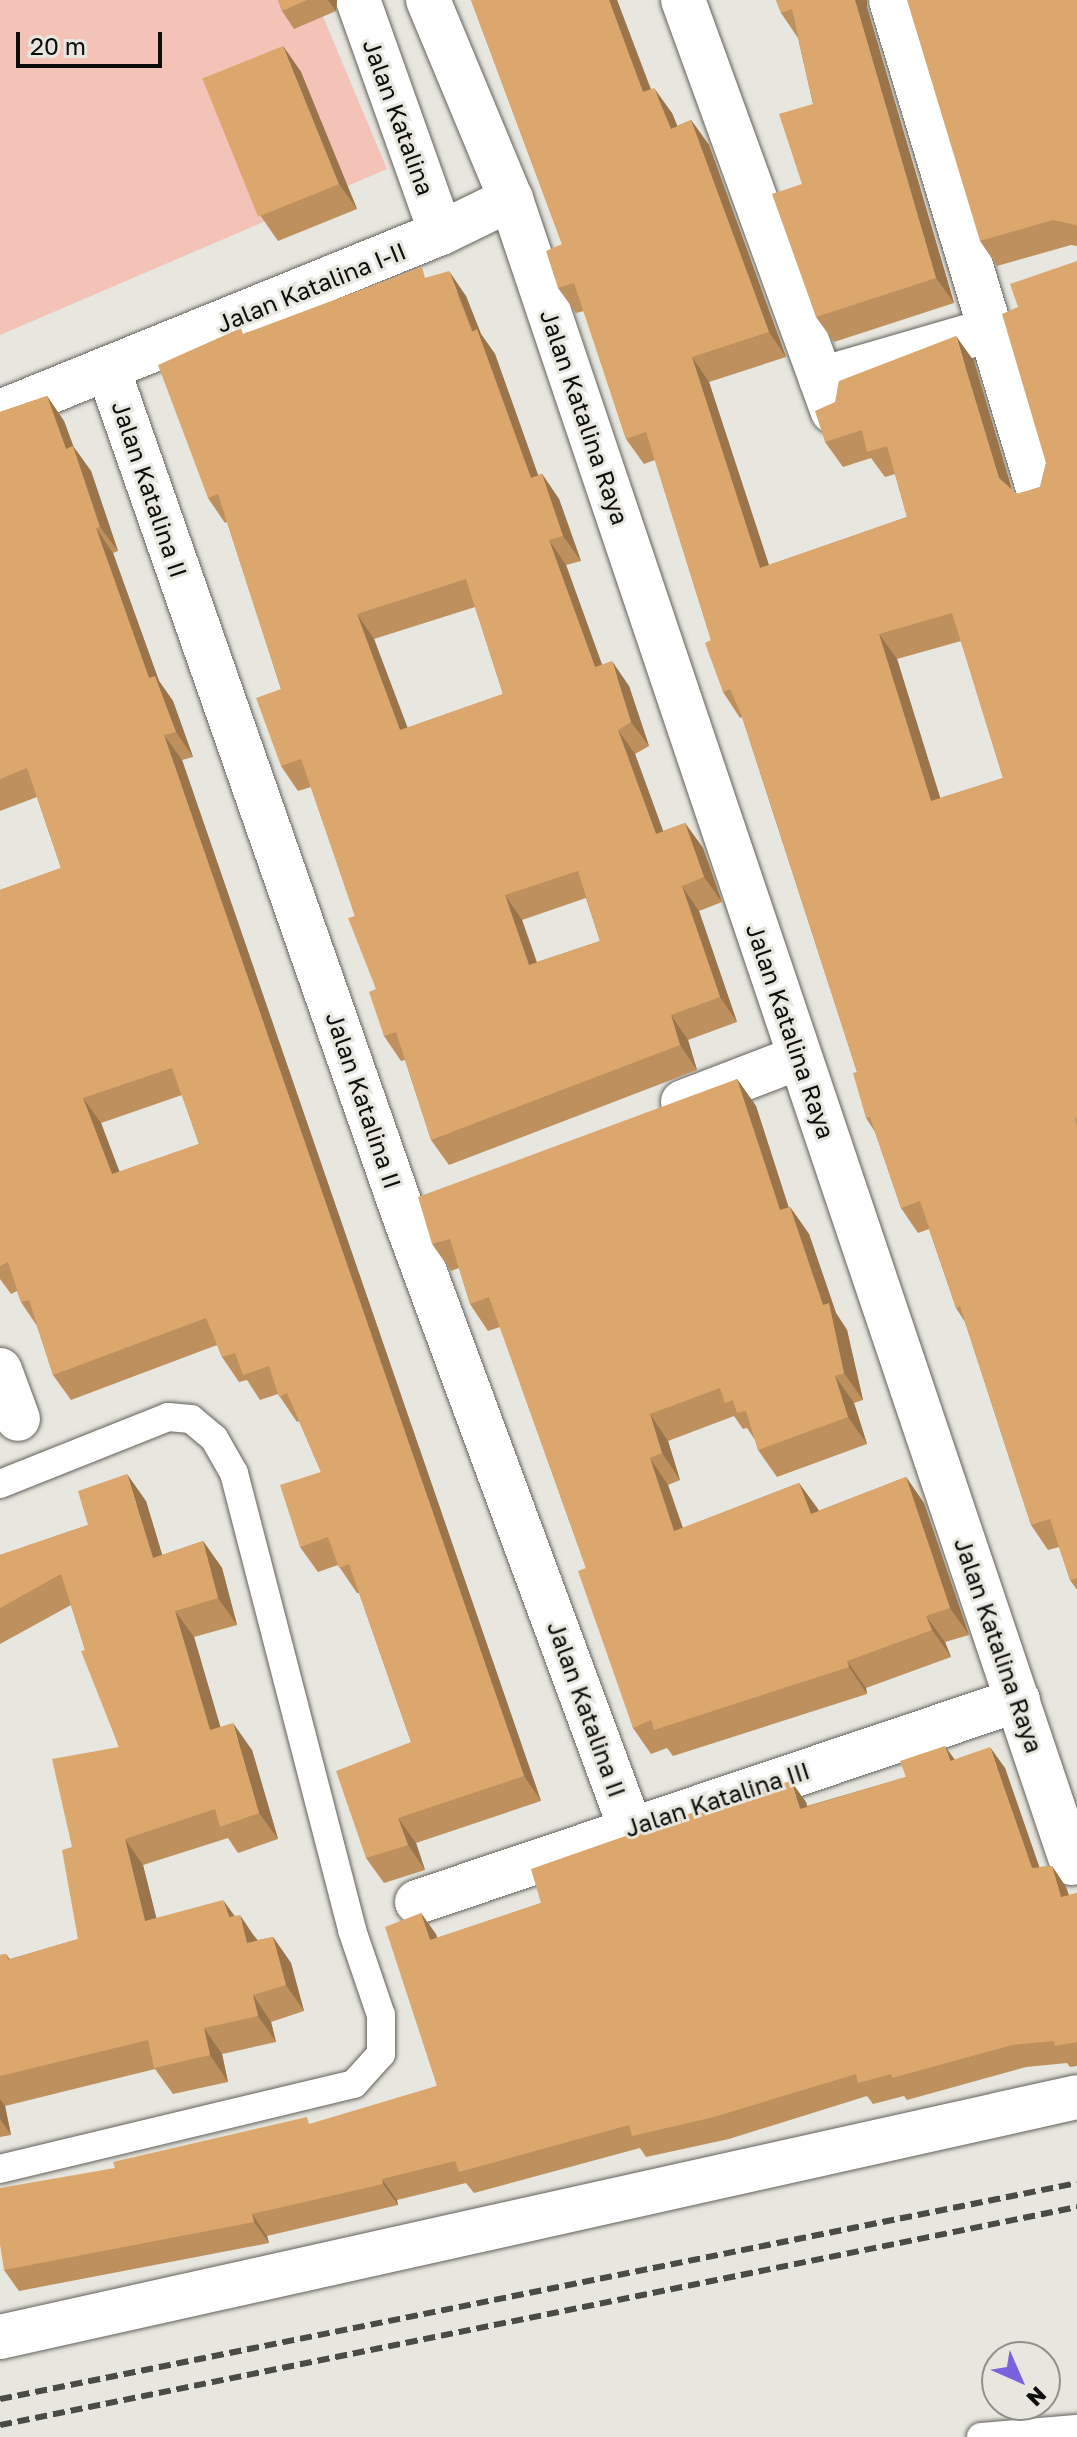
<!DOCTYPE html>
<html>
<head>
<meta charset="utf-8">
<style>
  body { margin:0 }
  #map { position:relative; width:1077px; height:2437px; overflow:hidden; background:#e7e6df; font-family:"Golos Text",sans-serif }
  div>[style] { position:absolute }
  .green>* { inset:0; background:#f4c3b7 }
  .roads { filter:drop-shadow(0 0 2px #63625c) drop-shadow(0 0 2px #63625c) }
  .service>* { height:28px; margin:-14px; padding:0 14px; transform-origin:14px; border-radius:14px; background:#fff }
  .minor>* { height:44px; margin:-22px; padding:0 22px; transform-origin:22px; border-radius:22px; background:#fff }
  .rail>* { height:6px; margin-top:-3px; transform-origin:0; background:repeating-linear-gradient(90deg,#4a4a47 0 12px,transparent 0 18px) }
  .wall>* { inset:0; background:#bd905d }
  .shaded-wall>* { inset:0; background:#9a754c }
  .building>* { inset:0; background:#dca76c; transform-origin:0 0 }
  span { translate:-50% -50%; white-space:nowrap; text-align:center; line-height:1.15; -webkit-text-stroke:6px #e7e6df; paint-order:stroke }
  .street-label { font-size:24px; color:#0d0d0b }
  .north { position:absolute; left:981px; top:2341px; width:80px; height:80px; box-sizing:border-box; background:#e7e6df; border:2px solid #908f8a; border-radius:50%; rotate:135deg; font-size:22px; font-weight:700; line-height:32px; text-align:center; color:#0d0d0b }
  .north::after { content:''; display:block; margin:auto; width:28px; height:36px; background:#7b62dd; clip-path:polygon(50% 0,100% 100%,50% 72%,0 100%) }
  .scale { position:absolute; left:16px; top:32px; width:146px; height:36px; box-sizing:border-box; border:4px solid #0d0d0b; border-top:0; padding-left:10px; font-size:24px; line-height:28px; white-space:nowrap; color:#0d0d0b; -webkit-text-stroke:6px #e7e6df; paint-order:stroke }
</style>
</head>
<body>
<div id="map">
  <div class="green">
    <div style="clip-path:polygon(0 0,316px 0,387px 169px,0 335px)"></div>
  </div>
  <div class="roads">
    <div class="service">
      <div style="left:0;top:1484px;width:181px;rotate:-21.7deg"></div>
      <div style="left:168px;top:1417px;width:23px;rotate:5deg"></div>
      <div style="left:191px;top:1419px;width:30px;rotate:40deg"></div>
      <div style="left:214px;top:1438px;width:40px;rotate:60.3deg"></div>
      <div style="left:234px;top:1473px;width:472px;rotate:75.5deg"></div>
      <div style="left:352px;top:1930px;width:90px;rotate:71.2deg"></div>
      <div style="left:381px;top:2015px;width:39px;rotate:90deg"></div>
      <div style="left:381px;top:2054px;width:40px;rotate:132deg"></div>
      <div style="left:354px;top:2084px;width:364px;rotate:166.5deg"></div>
      <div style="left:981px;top:2437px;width:96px;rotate:-4.8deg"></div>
    </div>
    <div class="minor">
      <div style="left:358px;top:0;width:247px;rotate:70.4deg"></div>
      <div style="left:428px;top:0;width:216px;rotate:67.4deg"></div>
      <div style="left:511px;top:199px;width:1756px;rotate:71.37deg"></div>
      <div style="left:683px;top:0;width:438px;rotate:70deg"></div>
      <div style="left:891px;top:0;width:517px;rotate:73.25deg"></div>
      <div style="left:108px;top:369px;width:891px;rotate:70.73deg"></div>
      <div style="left:402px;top:1210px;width:658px;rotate:69.72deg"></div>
      <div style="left:821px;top:379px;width:176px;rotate:-16.2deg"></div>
      <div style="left:0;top:412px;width:476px;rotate:-22.1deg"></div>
      <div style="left:441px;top:233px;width:78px;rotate:-25.9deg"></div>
      <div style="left:683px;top:1102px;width:125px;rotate:-21deg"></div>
      <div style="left:0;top:1370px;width:52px;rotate:69.8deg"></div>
      <div style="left:417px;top:1902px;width:634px;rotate:-18.58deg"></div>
      <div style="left:0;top:2337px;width:1103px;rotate:-12.56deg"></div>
    </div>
  </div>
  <div class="rail">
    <div style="left:0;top:2399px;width:1098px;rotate:-11.34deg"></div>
    <div style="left:0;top:2425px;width:1099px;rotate:-11.44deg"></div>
  </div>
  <div class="wall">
    <div style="clip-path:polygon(278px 0,337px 0,336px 11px,294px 29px,282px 11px)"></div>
    <div style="clip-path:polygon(evenodd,471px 0,617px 0,651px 89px,672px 113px,677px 126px,691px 120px,709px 145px,786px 357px,709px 382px,769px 565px,907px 517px,895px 474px,885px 477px,871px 458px,843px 467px,825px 442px,974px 361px,1012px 490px,1017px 494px,1040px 487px,1046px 463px,1018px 307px,1077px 261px,1077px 1590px,1070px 1580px,1059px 1547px,1048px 1550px,1031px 1525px,965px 1322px,956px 1308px,929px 1229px,918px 1233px,901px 1208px,875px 1132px,866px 1118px,857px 1072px,742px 717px,740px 718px,723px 692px,711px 640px,655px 460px,644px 464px,626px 439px,584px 311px,576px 313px,558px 288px,562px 244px,471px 0,961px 641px,1003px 778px,940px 798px,897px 659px,961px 641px)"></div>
    <div style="clip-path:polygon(776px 0,867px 0,867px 7px,954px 303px,834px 342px,816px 317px,802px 184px,813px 104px,798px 38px,781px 13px)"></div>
    <div style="clip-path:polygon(1077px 0,1077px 246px,1071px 245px,997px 266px,980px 241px)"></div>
    <div style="clip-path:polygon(283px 46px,301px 72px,357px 209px,278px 241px,260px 215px)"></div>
    <div style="clip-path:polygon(evenodd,429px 277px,466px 296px,481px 334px,495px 354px,538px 475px,542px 474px,559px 499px,581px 561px,566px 565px,602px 665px,629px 686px,649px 746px,635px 754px,663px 831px,685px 823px,703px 848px,709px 864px,722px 902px,699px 911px,737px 1022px,688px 1040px,697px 1070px,449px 1165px,431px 1140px,405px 1060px,401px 1061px,384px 1036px,376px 989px,355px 916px,311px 787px,298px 791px,281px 766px,281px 689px,227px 522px,225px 523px,208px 498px,245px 333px,429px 277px,475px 607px,503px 694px,407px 728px,374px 639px,475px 607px,429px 277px,586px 898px,600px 941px,537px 962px,522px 920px,586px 898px)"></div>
    <div style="clip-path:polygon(evenodd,47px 396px,64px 421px,73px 446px,91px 471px,118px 551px,113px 553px,159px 681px,173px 701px,193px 757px,182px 760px,541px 1801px,416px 1843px,425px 1870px,384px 1883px,366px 1858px,411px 1742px,359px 1593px,357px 1593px,338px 1565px,318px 1572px,300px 1547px,321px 1472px,299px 1421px,297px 1422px,278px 1394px,260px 1400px,247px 1380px,239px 1382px,222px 1357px,217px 1345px,71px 1400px,53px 1375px,37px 1326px,21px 1302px,17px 1291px,11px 1294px,0 1279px,0 890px,61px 868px,37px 797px,0 811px,0 412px,47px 396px,182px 1095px,199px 1144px,119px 1172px,101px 1123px,182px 1095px)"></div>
    <div style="clip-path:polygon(737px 1079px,756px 1106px,789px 1208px,790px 1207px,809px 1234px,836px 1313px,847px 1330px,863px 1400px,854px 1403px,867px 1444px,777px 1477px,758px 1450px,755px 1440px,747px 1428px,743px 1429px,734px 1416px,668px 1441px,680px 1480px,668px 1485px,683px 1528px,799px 1483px,818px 1511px,906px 1477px,924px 1503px,969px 1635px,945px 1642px,951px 1657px,866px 1688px,867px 1694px,673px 1756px,667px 1748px,651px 1754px,633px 1728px,586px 1568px,500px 1327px,488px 1331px,470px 1304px,459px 1268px,451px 1271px,432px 1244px)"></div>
    <div style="clip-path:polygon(146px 1501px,162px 1555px,203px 1541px,222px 1568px,237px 1625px,194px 1637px,220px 1727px,252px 1750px,278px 1839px,238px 1853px,228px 1838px,143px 1865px,156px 1918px,235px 1916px,258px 1940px,273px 1937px,291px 1963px,304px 2011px,271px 2022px,276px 2042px,222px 2054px,228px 2082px,173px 2094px,155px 2069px,5px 2106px,11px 2135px,0 2137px,0 1955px,6px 1954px,10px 1959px,78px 1939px,72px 1847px,119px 1747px,85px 1650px,71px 1605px,0 1644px,0 1555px,88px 1525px)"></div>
    <div style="clip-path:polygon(955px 1760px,1005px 1768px,1039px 1867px,1052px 1866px,1066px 1887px,1069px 1895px,1077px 1893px,1077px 2066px,1070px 2067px,1067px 2063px,1026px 2067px,907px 2100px,904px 2096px,873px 2104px,867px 2096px,729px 2139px,646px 2157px,640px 2148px,474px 2193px,466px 2183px,397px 2200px,398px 2205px,267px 2236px,269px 2243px,19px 2291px,4px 2270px,115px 2168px,312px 2124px,437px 2086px,421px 1913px,437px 1938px,541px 1903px,806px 1802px,807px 1806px,906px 1777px)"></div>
  </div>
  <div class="shaded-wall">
    <div style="clip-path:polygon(328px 0,337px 0,336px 11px)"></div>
    <div style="clip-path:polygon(609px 0,617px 0,661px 117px,643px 92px)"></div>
    <div style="clip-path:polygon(855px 0,867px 0,867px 7px,954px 303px,936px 278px)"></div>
    <div style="clip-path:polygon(283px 46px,301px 72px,357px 209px,339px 184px)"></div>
    <div style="clip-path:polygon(654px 88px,672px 113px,689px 154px,671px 129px)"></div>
    <div style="clip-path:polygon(691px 120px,709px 145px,786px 357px,769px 332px)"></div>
    <div style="clip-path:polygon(449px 271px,466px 296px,481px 334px,495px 354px,548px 503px,531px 478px)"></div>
    <div style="clip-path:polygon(956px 336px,974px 361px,1016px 503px,999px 478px)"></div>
    <div style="clip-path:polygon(692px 357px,709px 382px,778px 593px,760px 568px)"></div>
    <div style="clip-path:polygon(47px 396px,64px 421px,76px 453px,73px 446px,91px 471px,118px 551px,100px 527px,66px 449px)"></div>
    <div style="clip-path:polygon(542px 474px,559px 499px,581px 561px,563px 536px)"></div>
    <div style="clip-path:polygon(96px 528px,113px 553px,159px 681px,173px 701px,193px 757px,176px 732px,149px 678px)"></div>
    <div style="clip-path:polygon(549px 540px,566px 565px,612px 692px,595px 667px)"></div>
    <div style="clip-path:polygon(357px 614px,374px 639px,418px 755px,400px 730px)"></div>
    <div style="clip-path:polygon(879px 634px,897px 659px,949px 826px,931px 801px)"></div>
    <div style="clip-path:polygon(612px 661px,629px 686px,649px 746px,631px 722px)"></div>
    <div style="clip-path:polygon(618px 730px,635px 754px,673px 858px,656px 834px)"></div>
    <div style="clip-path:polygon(164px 735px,182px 760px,541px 1801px,524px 1776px)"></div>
    <div style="clip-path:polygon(685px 823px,703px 848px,722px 902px,704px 877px)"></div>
    <div style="clip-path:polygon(682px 886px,699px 911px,737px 1022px,720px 997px)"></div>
    <div style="clip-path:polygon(505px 895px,522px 920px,546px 990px,529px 965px)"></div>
    <div style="clip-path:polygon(671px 1015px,688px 1040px,697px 1070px,680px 1045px)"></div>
    <div style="clip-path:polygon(737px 1079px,756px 1106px,798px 1237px,780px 1210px)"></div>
    <div style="clip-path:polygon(83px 1098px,101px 1123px,130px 1199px,112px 1174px)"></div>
    <div style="clip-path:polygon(790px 1207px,809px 1234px,836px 1313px,847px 1330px,863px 1400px,844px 1373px,823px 1305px)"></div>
    <div style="clip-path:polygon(835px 1376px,854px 1403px,867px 1444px,848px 1417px)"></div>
    <div style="clip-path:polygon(650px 1414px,668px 1441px,680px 1480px,662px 1453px)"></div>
    <div style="clip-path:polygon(650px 1458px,668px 1485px,693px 1558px,674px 1531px)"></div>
    <div style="clip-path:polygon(127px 1474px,146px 1501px,171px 1584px,153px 1558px)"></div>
    <div style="clip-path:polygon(906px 1477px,924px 1503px,969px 1635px,950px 1608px)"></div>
    <div style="clip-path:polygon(799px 1483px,818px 1509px,830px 1541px,811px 1514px)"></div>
    <div style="clip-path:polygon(203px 1541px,222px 1568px,237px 1625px,218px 1598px)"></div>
    <div style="clip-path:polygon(175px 1611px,194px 1637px,229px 1756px,210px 1730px)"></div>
    <div style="clip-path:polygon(926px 1616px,945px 1642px,951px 1657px,932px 1630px)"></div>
    <div style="clip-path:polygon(847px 1661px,866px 1688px,867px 1694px,849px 1667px)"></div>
    <div style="clip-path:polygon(233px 1723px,252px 1750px,278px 1839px,259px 1813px)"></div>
    <div style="clip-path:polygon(945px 1746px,960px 1767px,950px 1761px)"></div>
    <div style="clip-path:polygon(990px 1747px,1005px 1768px,1047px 1889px,1032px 1868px)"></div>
    <div style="clip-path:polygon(791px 1781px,806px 1802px,814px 1830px,800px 1809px)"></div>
    <div style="clip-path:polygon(398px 1818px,416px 1843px,425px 1870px,408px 1845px)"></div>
    <div style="clip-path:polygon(125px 1839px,143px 1865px,164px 1948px,145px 1921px)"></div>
    <div style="clip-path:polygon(1052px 1866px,1066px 1887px,1076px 1918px,1061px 1897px)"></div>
    <div style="clip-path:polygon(223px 1900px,242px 1926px,229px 1917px)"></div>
    <div style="clip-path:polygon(421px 1913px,436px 1934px,445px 1961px,430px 1940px)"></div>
    <div style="clip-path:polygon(240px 1915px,258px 1942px,247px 1943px)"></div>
    <div style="clip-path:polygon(273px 1937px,291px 1963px,304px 2011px,286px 1985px)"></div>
    <div style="clip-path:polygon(253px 1995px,271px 2022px,276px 2042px,258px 2016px)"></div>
    <div style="clip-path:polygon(204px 2028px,222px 2054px,228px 2082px,210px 2055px)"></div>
    <div style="clip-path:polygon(0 2099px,5px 2106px,11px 2135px,0 2119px)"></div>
    <div style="clip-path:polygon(382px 2179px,397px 2200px,398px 2205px,383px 2184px)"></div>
    <div style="clip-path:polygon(252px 2214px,267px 2236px,269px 2243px,254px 2222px)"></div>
  </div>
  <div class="building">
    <div style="clip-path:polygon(278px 0,307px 0,282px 11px)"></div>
    <div style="clip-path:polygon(evenodd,471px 0,609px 0,643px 92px,654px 88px,671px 129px,691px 120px,769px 332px,692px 357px,760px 568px,907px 517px,887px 446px,867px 452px,862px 430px,825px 442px,815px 411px,835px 402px,839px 381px,956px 336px,999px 478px,1017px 494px,1040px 487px,1046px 463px,1002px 314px,1018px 307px,1010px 284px,1077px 261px,1077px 1118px,1075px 1119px,1077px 1126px,1077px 1578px,1070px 1580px,1050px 1519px,1031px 1525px,960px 1306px,956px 1308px,920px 1201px,901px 1208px,870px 1117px,866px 1118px,853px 1073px,857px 1072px,743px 719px,730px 689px,723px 692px,705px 643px,711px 640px,646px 432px,626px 439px,574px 283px,558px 288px,546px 251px,562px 244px,471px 0,952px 613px,1003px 778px,931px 801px,879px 634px,952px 613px)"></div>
    <div style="clip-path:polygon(776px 0,855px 0,936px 278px,816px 317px,772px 194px,802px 184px,779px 114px,813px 104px,792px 9px,781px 13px)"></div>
    <div style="clip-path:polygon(907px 0,1077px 0,1077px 227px,1076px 225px,1053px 220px,980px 241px)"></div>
    <div style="left:283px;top:46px;width:149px;height:87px;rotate:68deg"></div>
    <div style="clip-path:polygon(evenodd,422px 267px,425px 278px,449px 271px,472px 332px,477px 329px,531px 478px,542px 474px,563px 536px,549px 540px,595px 667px,612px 661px,631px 722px,618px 730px,656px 834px,685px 823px,704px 877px,682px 886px,720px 997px,671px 1015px,680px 1045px,431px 1140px,396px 1032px,384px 1036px,369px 992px,376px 989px,348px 918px,355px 916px,301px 759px,281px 766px,256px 698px,281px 689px,218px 494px,208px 498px,158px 365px,241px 328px,243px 334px,422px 267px,466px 579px,503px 694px,400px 730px,357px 614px,466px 579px,422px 267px,578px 871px,600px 941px,529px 965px,505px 895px,578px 871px)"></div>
    <div style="clip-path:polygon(evenodd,47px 396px,66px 449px,73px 446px,100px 527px,96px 528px,149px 678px,155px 676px,176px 732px,164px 735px,524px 1776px,398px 1818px,408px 1845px,366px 1858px,336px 1771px,411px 1742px,349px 1564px,339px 1568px,328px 1537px,300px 1547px,280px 1485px,321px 1472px,287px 1393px,279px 1397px,269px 1366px,243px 1375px,235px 1353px,222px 1357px,206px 1318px,53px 1375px,29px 1300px,21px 1302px,8px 1262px,0 1266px,0 890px,61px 868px,27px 768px,0 779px,0 412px,47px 396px,172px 1068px,199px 1144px,112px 1174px,83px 1098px,172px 1068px)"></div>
    <div style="clip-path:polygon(737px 1079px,780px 1210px,790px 1207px,823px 1305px,829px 1303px,844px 1373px,835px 1376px,848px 1417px,758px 1450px,746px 1411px,737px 1413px,733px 1400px,725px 1403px,720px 1388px,650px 1414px,662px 1453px,650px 1458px,674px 1531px,799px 1483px,811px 1514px,906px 1477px,950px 1608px,926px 1616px,932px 1630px,847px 1661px,849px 1667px,654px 1730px,651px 1720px,633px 1728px,578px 1571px,586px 1568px,489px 1297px,470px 1304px,450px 1239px,432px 1244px,418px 1197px)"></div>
    <div style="clip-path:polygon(127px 1474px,153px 1558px,203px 1541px,218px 1598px,175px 1611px,210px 1730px,233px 1723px,259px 1813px,220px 1827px,215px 1809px,125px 1839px,145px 1921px,223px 1900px,229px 1917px,240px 1915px,247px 1943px,273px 1937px,286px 1985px,253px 1995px,258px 2016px,204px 2028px,210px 2055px,154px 2068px,148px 2040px,0 2076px,0 1955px,6px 1954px,8px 1960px,78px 1939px,62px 1850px,72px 1847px,52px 1759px,119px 1747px,81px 1651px,85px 1650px,61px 1574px,0 1608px,0 1555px,88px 1525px,78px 1491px)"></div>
    <div style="clip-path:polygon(945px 1746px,950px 1761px,990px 1747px,1032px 1868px,1052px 1866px,1061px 1897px,1077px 1893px,1077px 2042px,1055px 2046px,1054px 2041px,1012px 2045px,892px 2078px,891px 2074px,858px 2083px,856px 2074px,714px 2117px,632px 2136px,629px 2125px,459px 2172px,455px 2161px,382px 2179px,383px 2184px,252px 2214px,254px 2222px,4px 2270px,0 2244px,0 2188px,115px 2168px,113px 2162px,307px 2117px,309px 2124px,437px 2086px,385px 1927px,421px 1913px,430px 1940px,541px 1903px,531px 1869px,760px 1789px,791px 1781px,800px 1809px,906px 1777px,900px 1761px)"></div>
  </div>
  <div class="street-label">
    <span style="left:399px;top:117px;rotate:70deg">Jalan Katalina</span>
    <span style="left:311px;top:287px;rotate:-22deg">Jalan Katalina I-II</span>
    <span style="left:585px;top:417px;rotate:71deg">Jalan Katalina Raya</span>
    <span style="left:150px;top:489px;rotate:71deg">Jalan Katalina II</span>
    <span style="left:791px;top:1031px;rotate:71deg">Jalan Katalina Raya</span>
    <span style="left:364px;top:1100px;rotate:71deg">Jalan Katalina II</span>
    <span style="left:999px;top:1645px;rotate:71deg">Jalan Katalina Raya</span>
    <span style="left:587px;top:1709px;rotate:70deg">Jalan Katalina II</span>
    <span style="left:717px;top:1799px;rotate:-18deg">Jalan Katalina III</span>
  </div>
  <div class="north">N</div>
  <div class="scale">20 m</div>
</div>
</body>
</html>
